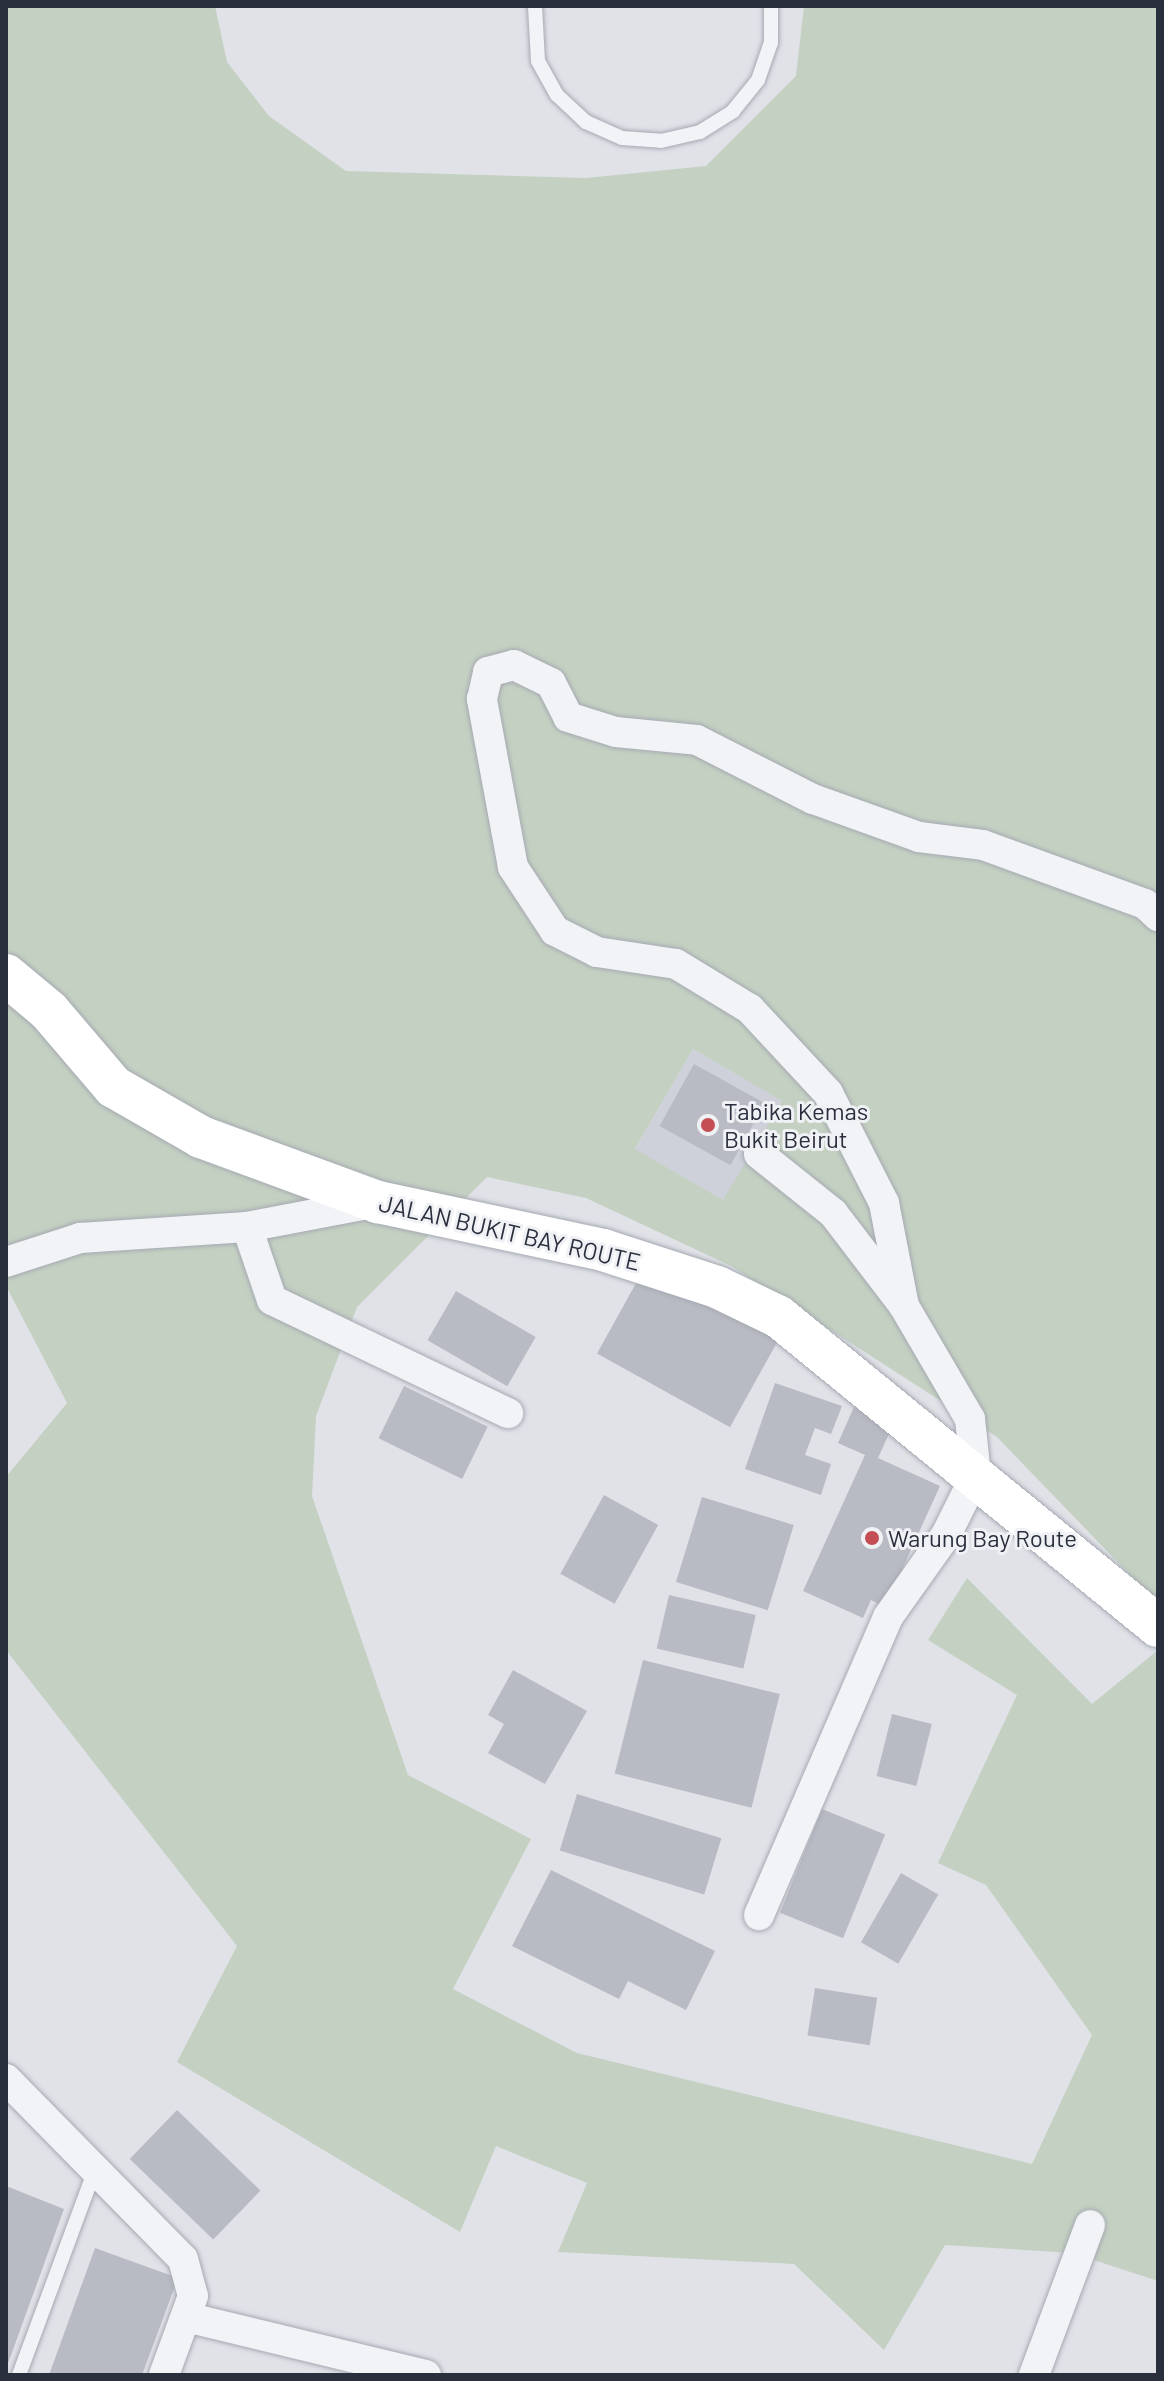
<!DOCTYPE html>
<html>
<head>
<meta charset="utf-8">
<style>
  body { margin:0 }
  #map { position:relative; width:1164px; height:2381px; overflow:hidden; background:#e0e2e8; font-family:Barlow,sans-serif }
  div>[style] { position:absolute }
  .built>* { inset:0; background:#ced1da; transform-origin:0 0 }
  .green>* { inset:0; background:#c4d1c2 }
  .building>* { inset:0; background:#b8bbc4; transform-origin:0 0 }
  .roads { filter:drop-shadow(0 0 2px #a6a9b2) drop-shadow(0 0 2px #a6a9b2) }
  .lane>* { height:14px; margin:-7px; padding:0 7px; transform-origin:7px; border-radius:7px; background:#f2f3f6 }
  .street>* { height:30px; margin:-15px; padding:0 15px; transform-origin:15px; border-radius:15px; background:#f2f3f6 }
  .secondary>* { height:42px; margin:-21px; padding:0 21px; transform-origin:21px; border-radius:21px; background:#fff }
  .dots>* { width:22px; height:22px; translate:-50% -50%; box-sizing:border-box; border:4px solid #eff1f5; border-radius:50% }
  span { translate:-50% -50%; white-space:nowrap; text-align:center; line-height:1.15; -webkit-text-stroke:6px #eff1f5; paint-order:stroke }
  .poi-label { font-size:24px; color:#2a2f3e }
  .left { translate:0 -50%; text-align:left }
  .street-label { font-size:24px; color:#2a2f3e }
  .frame { position:absolute; inset:0; border:8px solid #2a2f3e; pointer-events:none }
</style>
</head>
<body>
<div id="map">
  <div class="built">
    <div style="left:693px;top:1049px;width:103px;height:116px;rotate:30deg"></div>
  </div>
  <div class="green">
    <div style="clip-path:polygon(evenodd,6px 6px,215px 6px,227px 62px,269px 116px,346px 171px,586px 178px,706px 166px,796px 76px,804px 6px,1158px 6px,1158px 1604px,997px 1437px,731px 1266px,586px 1198px,487px 1177px,357px 1307px,316px 1416px,312px 1496px,408px 1775px,531px 1839px,453px 1989px,577px 2053px,1032px 2164px,1092px 2035px,986px 1885px,938px 1863px,1017px 1695px,928px 1640px,967px 1578px,1092px 1704px,1158px 1650px,1158px 2281px,1072px 2253px,945px 2245px,884px 2350px,794px 2264px,558px 2252px,587px 2183px,496px 2146px,460px 2232px,177px 2062px,237px 1946px,6px 1650px,6px 1477px,67px 1403px,6px 1286px,6px 6px,693px 1049px,782px 1101px,723px 1200px,635px 1149px,693px 1049px)"></div>
  </div>
  <div class="building">
    <div style="left:694px;top:1064px;width:81px;height:71px;rotate:29deg"></div>
    <div style="left:645px;top:1267px;width:152px;height:99px;rotate:29deg"></div>
    <div style="left:456px;top:1291px;width:92px;height:57px;rotate:30deg"></div>
    <div style="clip-path:polygon(775px 1383px,842px 1406px,831px 1434px,815px 1428px,805px 1455px,831px 1464px,821px 1495px,745px 1469px)"></div>
    <div style="left:404px;top:1386px;width:93px;height:58px;rotate:26deg"></div>
    <div style="clip-path:polygon(854px 1407px,893px 1425px,878px 1458px,940px 1486px,885px 1607px,871px 1600px,863px 1618px,803px 1591px,865px 1455px,838px 1443px)"></div>
    <div style="left:604px;top:1495px;width:62px;height:90px;rotate:29deg"></div>
    <div style="left:702px;top:1497px;width:96px;height:89px;rotate:17deg"></div>
    <div style="left:669px;top:1595px;width:89px;height:55px;rotate:13deg"></div>
    <div style="left:643px;top:1660px;width:141px;height:117px;rotate:14deg"></div>
    <div style="clip-path:polygon(513px 1670px,587px 1711px,545px 1784px,488px 1753px,504px 1724px,488px 1715px)"></div>
    <div style="left:892px;top:1714px;width:41px;height:64px;rotate:14deg"></div>
    <div style="left:577px;top:1794px;width:151px;height:59px;rotate:17deg"></div>
    <div style="left:822px;top:1809px;width:68px;height:112px;rotate:22deg"></div>
    <div style="clip-path:polygon(551px 1870px,715px 1951px,686px 2010px,628px 1981px,619px 1999px,512px 1946px)"></div>
    <div style="left:901px;top:1873px;width:43px;height:80px;rotate:30deg"></div>
    <div style="left:815px;top:1988px;width:63px;height:48px;rotate:9deg"></div>
    <div style="left:177px;top:2110px;width:116px;height:68px;rotate:44deg"></div>
    <div style="clip-path:polygon(6px 2186px,64px 2209px,6px 2369px)"></div>
    <div style="clip-path:polygon(95px 2248px,178px 2278px,142px 2375px,49px 2375px)"></div>
  </div>
  <div class="roads">
    <div class="lane">
      <div style="left:535px;top:6px;width:55px;rotate:86.9deg"></div>
      <div style="left:538px;top:61px;width:39px;rotate:61deg"></div>
      <div style="left:557px;top:95px;width:40px;rotate:43deg"></div>
      <div style="left:586px;top:122px;width:39px;rotate:24deg"></div>
      <div style="left:622px;top:138px;width:39px;rotate:4deg"></div>
      <div style="left:661px;top:141px;width:40px;rotate:-13deg"></div>
      <div style="left:700px;top:132px;width:39px;rotate:-32deg"></div>
      <div style="left:733px;top:111px;width:40px;rotate:-51deg"></div>
      <div style="left:758px;top:80px;width:39px;rotate:-71deg"></div>
      <div style="left:771px;top:43px;width:37px;rotate:-90deg"></div>
      <div style="left:19px;top:2375px;width:219px;rotate:-69.7deg"></div>
    </div>
    <div class="street">
      <div style="left:759px;top:1154px;width:95px;rotate:38.6deg"></div>
      <div style="left:833px;top:1213px;width:117px;rotate:52.6deg"></div>
      <div style="left:904px;top:1306px;width:131px;rotate:59.7deg"></div>
      <div style="left:970px;top:1419px;width:56px;rotate:83.9deg"></div>
      <div style="left:976px;top:1475px;width:67px;rotate:116.6deg"></div>
      <div style="left:946px;top:1535px;width:100px;rotate:125.3deg"></div>
      <div style="left:888px;top:1617px;width:325px;rotate:113.4deg"></div>
      <div style="left:247px;top:1227px;width:77px;rotate:71.1deg"></div>
      <div style="left:272px;top:1300px;width:262px;rotate:25.6deg"></div>
      <div style="left:6px;top:1262px;width:78px;rotate:-18deg"></div>
      <div style="left:80px;top:1238px;width:167px;rotate:-3.8deg"></div>
      <div style="left:247px;top:1227px;width:133px;rotate:-10.8deg"></div>
      <div style="left:904px;top:1306px;width:105px;rotate:-101deg"></div>
      <div style="left:884px;top:1203px;width:123px;rotate:-117deg"></div>
      <div style="left:828px;top:1093px;width:115px;rotate:-132.9deg"></div>
      <div style="left:750px;top:1009px;width:87px;rotate:-148.7deg"></div>
      <div style="left:676px;top:964px;width:80px;rotate:-171.4deg"></div>
      <div style="left:597px;top:952px;width:47px;rotate:-153.4deg"></div>
      <div style="left:555px;top:931px;width:77px;rotate:-123.3deg"></div>
      <div style="left:513px;top:867px;width:171px;rotate:-100.5deg"></div>
      <div style="left:482px;top:699px;width:28px;rotate:-77deg"></div>
      <div style="left:488px;top:672px;width:27px;rotate:-15deg"></div>
      <div style="left:514px;top:665px;width:41px;rotate:25.9deg"></div>
      <div style="left:551px;top:683px;width:38px;rotate:63deg"></div>
      <div style="left:568px;top:717px;width:50px;rotate:17.4deg"></div>
      <div style="left:616px;top:732px;width:81px;rotate:5.6deg"></div>
      <div style="left:697px;top:740px;width:130px;rotate:27deg"></div>
      <div style="left:813px;top:799px;width:113px;rotate:19.7deg"></div>
      <div style="left:919px;top:837px;width:64px;rotate:7.1deg"></div>
      <div style="left:983px;top:845px;width:172px;rotate:20deg"></div>
      <div style="left:1145px;top:904px;width:18px;rotate:43deg"></div>
      <div style="left:6px;top:2079px;width:252px;rotate:45.5deg"></div>
      <div style="left:183px;top:2259px;width:38px;rotate:75deg"></div>
      <div style="left:193px;top:2296px;width:84px;rotate:110.2deg"></div>
      <div style="left:186px;top:2317px;width:247px;rotate:13.6deg"></div>
      <div style="left:1034px;top:2375px;width:160px;rotate:-69.5deg"></div>
    </div>
    <div class="secondary">
      <div style="left:6px;top:975px;width:56px;rotate:39.9deg"></div>
      <div style="left:49px;top:1011px;width:100px;rotate:49.5deg"></div>
      <div style="left:114px;top:1087px;width:100px;rotate:29.9deg"></div>
      <div style="left:201px;top:1137px;width:189px;rotate:20.2deg"></div>
      <div style="left:378px;top:1202px;width:230px;rotate:12deg"></div>
      <div style="left:603px;top:1250px;width:120px;rotate:18deg"></div>
      <div style="left:717px;top:1287px;width:69px;rotate:25.8deg"></div>
      <div style="left:779px;top:1317px;width:489px;rotate:39.2deg"></div>
    </div>
  </div>
  <div class="dots">
    <div style="left:708px;top:1125px;background:#c44e54"></div>
    <div style="left:872px;top:1538px;background:#c44e54"></div>
  </div>
  <div class="poi-label">
    <span class="left" style="left:724px;top:1125px">Tabika Kemas<br>Bukit Beirut</span>
    <span class="left" style="left:888px;top:1538px">Warung Bay Route</span>
  </div>
  <div class="street-label">
    <span style="left:510px;top:1232px;rotate:13deg">JALAN BUKIT BAY ROUTE</span>
  </div>
  <div class="frame"></div>
</div>
</body>
</html>
